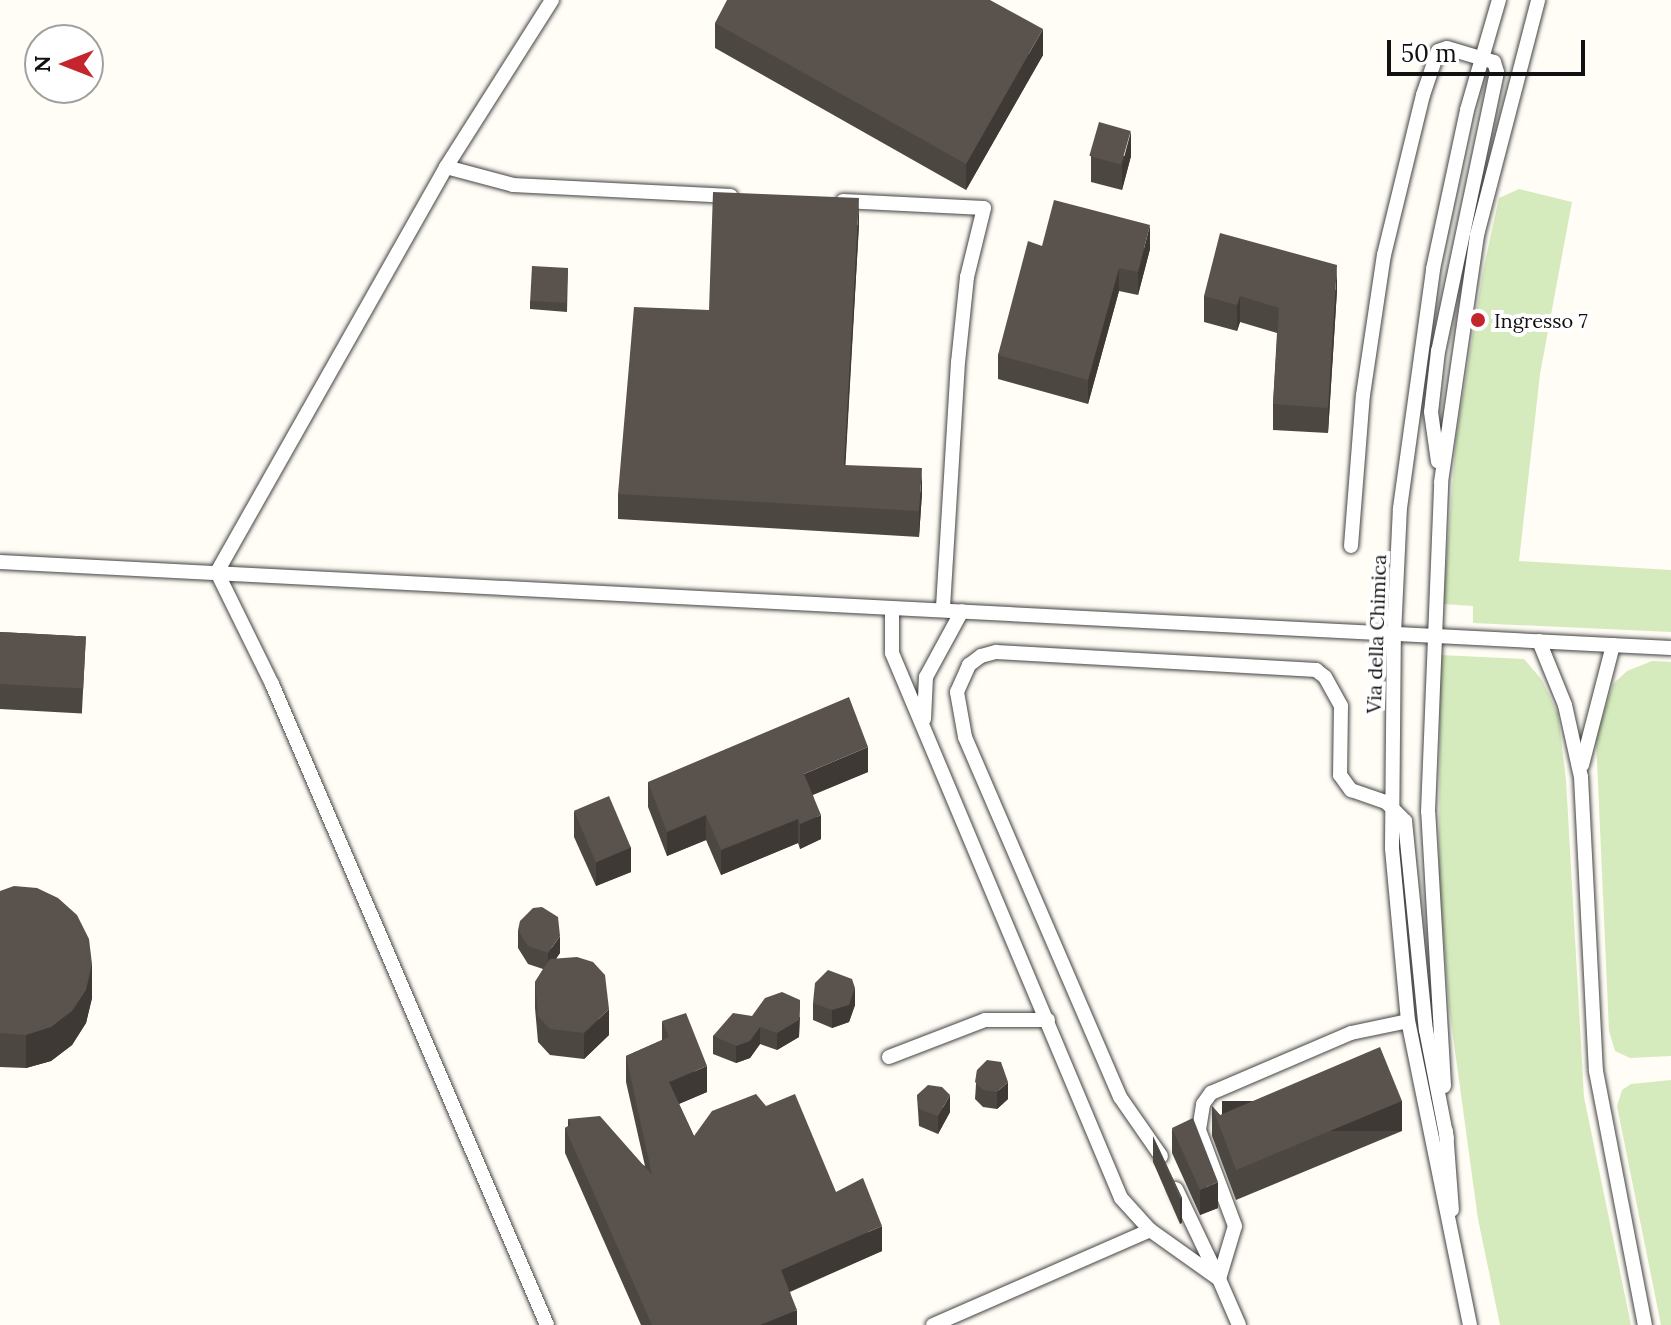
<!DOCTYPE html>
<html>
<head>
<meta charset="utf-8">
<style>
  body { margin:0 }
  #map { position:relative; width:1671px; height:1325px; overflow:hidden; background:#fffdf5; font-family:Lora,serif }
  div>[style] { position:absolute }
  .green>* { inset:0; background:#d5ebbd }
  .roads { filter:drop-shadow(0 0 2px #444) drop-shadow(0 0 2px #444) }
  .lane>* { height:14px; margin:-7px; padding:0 7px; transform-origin:7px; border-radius:7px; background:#fff }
  .wall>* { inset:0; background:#4d4742; transform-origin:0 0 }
  .shaded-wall>* { inset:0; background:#3f3936; transform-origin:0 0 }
  .building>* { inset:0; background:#5a524d; transform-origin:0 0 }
  .dots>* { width:22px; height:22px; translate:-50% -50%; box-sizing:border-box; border:4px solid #fff; border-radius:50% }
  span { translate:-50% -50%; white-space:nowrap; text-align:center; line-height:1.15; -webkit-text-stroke:8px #fff; paint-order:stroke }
  .poi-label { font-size:20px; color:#111 }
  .left { translate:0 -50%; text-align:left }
  .street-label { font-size:20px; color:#111 }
  .north { position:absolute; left:24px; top:24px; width:80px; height:80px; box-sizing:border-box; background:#fff; border:2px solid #a0a0a0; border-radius:50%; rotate:270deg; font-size:22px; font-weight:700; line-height:32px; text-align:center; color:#111 }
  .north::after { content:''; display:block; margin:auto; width:28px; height:36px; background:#c4262e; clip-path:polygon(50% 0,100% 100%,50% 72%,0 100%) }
  .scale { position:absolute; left:1387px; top:40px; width:198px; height:36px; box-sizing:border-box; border:4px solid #111; border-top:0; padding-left:10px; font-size:24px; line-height:28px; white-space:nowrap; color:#111; -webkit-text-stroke:6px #fff; paint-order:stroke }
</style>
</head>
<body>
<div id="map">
  <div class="green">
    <div style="clip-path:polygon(1519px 189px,1572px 202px,1540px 374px,1519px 561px,1671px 570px,1671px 632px,1473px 623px,1473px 606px,1443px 604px,1456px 439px,1483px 271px,1499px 198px)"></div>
    <div style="clip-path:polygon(1440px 655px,1524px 659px,1542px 680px,1558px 714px,1566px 780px,1584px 1097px,1631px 1325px,1500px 1325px,1478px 1219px,1449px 1007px,1439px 875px)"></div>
    <div style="clip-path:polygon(1652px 661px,1671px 662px,1671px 1056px,1630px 1058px,1615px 1051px,1609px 1031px,1596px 738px,1613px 684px,1627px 671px)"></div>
    <div style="clip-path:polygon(1671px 1080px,1671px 1325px,1661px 1325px,1617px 1106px,1622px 1090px,1631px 1084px)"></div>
  </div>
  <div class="roads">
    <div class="lane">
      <div style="left:446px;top:167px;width:69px;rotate:15deg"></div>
      <div style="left:513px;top:185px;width:218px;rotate:2.9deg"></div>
      <div style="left:843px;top:201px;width:141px;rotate:2.8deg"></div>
      <div style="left:984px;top:208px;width:71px;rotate:103.8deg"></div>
      <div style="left:967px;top:277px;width:85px;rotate:96deg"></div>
      <div style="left:958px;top:362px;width:248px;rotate:93.5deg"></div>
      <div style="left:1351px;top:546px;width:151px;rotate:-85.5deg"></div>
      <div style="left:1363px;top:395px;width:142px;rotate:-81.5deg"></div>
      <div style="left:1384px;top:255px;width:165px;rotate:-76.3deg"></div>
      <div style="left:1423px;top:95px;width:46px;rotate:-71.2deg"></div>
      <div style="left:1438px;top:51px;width:9px;rotate:-18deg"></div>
      <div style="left:1447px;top:48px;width:49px;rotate:16.6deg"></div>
      <div style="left:1494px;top:62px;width:10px;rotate:73deg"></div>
      <div style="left:1497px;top:72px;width:285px;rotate:101.9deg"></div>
      <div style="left:1438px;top:351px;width:61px;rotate:96.5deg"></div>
      <div style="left:1431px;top:412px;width:50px;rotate:82deg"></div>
      <div style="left:0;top:562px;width:1673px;rotate:2.95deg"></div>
      <div style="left:892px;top:609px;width:44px;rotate:90deg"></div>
      <div style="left:892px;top:653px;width:591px;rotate:67.21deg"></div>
      <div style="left:1121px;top:1198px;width:43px;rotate:47.8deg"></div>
      <div style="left:1150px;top:1230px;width:85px;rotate:35.4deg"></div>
      <div style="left:1219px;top:1279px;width:50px;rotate:66.5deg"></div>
      <div style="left:1539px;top:641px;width:69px;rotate:67.9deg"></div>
      <div style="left:1565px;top:705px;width:74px;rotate:77.5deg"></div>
      <div style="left:1581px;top:777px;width:294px;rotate:87.1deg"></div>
      <div style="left:1596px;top:1071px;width:259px;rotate:79.1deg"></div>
      <div style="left:924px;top:719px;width:42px;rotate:-87.3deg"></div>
      <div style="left:926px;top:677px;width:75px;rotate:-61.4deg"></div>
      <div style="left:1582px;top:765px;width:124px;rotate:-75.5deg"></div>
      <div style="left:889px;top:1057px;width:103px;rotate:-21.1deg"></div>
      <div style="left:985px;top:1020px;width:63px"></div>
      <div style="left:1444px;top:1086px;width:274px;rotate:-93.3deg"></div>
      <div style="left:1428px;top:812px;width:330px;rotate:-87.7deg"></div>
      <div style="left:1441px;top:482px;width:250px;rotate:-81.7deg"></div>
      <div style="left:1477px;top:235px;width:243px;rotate:-75.4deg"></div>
      <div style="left:1446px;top:1131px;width:79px;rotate:85.7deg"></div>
      <div style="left:1161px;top:1156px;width:72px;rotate:-124.8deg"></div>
      <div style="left:1120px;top:1097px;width:392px;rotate:-113.3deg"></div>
      <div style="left:965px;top:737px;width:46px;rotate:-100.1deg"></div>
      <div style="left:957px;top:692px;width:30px;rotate:-66deg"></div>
      <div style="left:969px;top:665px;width:15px;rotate:-37deg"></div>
      <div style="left:981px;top:656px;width:16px;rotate:-15deg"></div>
      <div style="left:996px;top:652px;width:321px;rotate:3.2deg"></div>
      <div style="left:1316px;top:670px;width:11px;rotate:38deg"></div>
      <div style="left:1325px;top:677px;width:33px;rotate:61deg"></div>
      <div style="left:1341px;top:706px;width:69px;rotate:90.8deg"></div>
      <div style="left:1340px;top:775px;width:19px;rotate:54deg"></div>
      <div style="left:1351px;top:790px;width:37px;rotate:19deg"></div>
      <div style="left:1386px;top:802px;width:27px;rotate:45deg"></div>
      <div style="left:1405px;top:821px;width:210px;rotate:84.3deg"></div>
      <div style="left:1426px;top:1030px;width:111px;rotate:79.1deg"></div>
      <div style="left:1176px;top:1189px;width:100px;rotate:64.5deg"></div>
      <div style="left:1219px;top:1279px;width:55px;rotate:-73.2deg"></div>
      <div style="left:1235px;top:1226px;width:103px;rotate:-110.6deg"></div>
      <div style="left:1199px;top:1130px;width:26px;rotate:-81deg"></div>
      <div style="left:1203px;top:1104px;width:14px;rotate:-54deg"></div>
      <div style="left:1211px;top:1093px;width:152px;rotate:-23.2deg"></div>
      <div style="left:1351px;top:1033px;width:58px;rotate:-11.9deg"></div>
      <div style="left:547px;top:1325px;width:697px;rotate:-113.22deg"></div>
      <div style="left:272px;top:684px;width:125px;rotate:-116.2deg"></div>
      <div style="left:217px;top:572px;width:465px;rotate:-60.5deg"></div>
      <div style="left:446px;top:167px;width:198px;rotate:-57.6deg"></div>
      <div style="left:933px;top:1325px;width:237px;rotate:-23.6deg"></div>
      <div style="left:1470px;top:1325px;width:310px;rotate:-101.5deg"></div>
      <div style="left:1408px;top:1021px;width:174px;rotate:-95.3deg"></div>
      <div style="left:1392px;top:848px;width:214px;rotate:-89.5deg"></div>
      <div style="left:1394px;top:634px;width:126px;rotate:-87.3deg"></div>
      <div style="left:1400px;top:508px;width:241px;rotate:-82.1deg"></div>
      <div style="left:1433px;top:269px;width:163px;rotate:-77.9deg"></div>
      <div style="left:1467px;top:110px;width:115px;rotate:-73.8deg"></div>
    </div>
  </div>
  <div class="wall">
    <div style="clip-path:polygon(715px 23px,1043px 55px,966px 190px,715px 48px)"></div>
    <div style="clip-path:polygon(1091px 156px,1131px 156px,1122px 190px,1091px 182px)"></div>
    <div style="clip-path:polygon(859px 224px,845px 465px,922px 493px,919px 537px,618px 519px,618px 494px,709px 310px)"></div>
    <div style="clip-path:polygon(1042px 246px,1150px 249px,1138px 295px,1119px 291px,1088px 404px,998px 379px,998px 355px)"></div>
    <div style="clip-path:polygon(568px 268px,567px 312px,530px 309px,530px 301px)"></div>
    <div style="clip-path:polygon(1337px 290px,1328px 433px,1273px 430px,1273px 404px,1277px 333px,1240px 322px,1237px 331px,1204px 322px,1204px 296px)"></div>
    <div style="left:0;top:632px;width:86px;height:77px;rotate:3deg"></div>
    <div style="clip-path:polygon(868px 772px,813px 795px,821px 839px,800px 849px,798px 843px,721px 875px,706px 840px,667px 856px,648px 807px,648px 782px)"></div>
    <div style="clip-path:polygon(574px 811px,631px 872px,596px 886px,574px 837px)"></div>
    <div style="clip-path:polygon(0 891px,92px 998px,86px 1023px,72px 1045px,51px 1061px,26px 1068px,0 1067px)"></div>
    <div style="clip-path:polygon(518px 930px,560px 953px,556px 958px,609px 1035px,584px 1059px,550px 1055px,538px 1042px,535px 1008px,535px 982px,543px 969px,528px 964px,518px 948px)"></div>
    <div style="clip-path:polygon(813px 1003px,855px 1005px,849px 1022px,832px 1028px,813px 1020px)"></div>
    <div style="clip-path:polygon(752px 1016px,800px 1017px,799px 1037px,777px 1050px,760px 1044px,750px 1058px,736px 1063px,713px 1054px,713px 1036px)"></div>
    <div style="clip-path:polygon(662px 1021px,707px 1092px,679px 1104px,694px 1136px,836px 1192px,882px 1251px,790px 1292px,797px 1325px,641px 1325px,565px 1153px,565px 1128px,568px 1126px,568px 1119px,645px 1166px,626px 1082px,626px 1056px,662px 1040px)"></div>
    <div style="clip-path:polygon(977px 1070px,1008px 1099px,997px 1109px,983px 1107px,975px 1099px)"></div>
    <div style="clip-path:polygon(917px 1095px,950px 1112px,938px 1134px,919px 1126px)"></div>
    <div style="clip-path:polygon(1212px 1106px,1220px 1115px,1402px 1131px,1236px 1200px,1212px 1136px)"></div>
    <div style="clip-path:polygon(1172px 1128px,1218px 1208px,1200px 1215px,1172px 1153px)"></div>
    <div style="clip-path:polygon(1153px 1136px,1182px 1198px,1182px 1223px,1180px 1224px,1153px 1162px)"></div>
  </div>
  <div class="shaded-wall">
    <div style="clip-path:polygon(1043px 29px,1043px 55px,966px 190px,966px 164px)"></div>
    <div style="clip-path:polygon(1131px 131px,1131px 156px,1122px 190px,1122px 165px)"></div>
    <div style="clip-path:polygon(859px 198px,859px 224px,844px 491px,844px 465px)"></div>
    <div style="clip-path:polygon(1150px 225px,1150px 249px,1138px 295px,1138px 272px)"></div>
    <div style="clip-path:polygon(1337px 265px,1337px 290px,1328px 433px,1328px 408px)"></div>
    <div style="clip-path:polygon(1119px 268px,1119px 291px,1088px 404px,1088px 380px)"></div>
    <div style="clip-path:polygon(1240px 296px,1240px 322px,1237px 331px,1237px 305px)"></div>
    <div style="clip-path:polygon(922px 468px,922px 493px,919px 537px,919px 511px)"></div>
    <div style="clip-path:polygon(868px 747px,868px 772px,804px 798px,804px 774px)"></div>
    <div style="clip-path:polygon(706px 815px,706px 840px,667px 856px,667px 832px)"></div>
    <div style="clip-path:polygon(821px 815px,821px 839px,800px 849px,800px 824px)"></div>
    <div style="clip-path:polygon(798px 819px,798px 843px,721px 875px,721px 850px)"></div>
    <div style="clip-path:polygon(631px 847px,631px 872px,596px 886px,596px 861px)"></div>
    <div style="clip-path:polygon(560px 936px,560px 953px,548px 971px,548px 953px)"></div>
    <div style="clip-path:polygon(92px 964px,92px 998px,86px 1023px,72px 1045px,51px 1061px,26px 1068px,26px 1035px)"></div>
    <div style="clip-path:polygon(855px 988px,855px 1005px,849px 1022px,832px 1028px,832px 1010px)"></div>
    <div style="clip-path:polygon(800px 1000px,799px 1037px,777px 1050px,777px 1033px)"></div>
    <div style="clip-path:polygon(609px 1009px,609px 1035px,584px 1059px,584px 1033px)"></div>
    <div style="clip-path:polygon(760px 1027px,760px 1044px,750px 1058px,736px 1063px,736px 1046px)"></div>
    <div style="clip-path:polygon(707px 1066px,707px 1092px,669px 1108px,669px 1082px)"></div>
    <div style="clip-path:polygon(1008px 1082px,1008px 1099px,997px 1109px,997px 1092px)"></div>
    <div style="clip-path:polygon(950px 1095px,950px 1112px,938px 1134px,938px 1116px)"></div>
    <div style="left:1402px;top:1101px;width:30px;height:180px;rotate:90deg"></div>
    <div style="clip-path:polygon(1218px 1182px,1218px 1208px,1200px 1215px,1200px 1190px)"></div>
    <div style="left:1182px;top:1198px;width:25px;height:2px;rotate:90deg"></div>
    <div style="clip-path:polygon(882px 1226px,882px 1251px,781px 1295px,781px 1270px)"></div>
    <div style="clip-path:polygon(797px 1310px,797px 1325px,760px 1325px)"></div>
  </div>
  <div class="building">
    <div style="clip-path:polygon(727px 0,990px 0,1043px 29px,966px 164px,715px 23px)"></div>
    <div style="left:1099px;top:122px;width:33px;height:35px;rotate:16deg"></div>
    <div style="clip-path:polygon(713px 192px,859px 198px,844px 465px,922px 468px,919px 511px,618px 494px,634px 307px,709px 310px)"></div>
    <div style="clip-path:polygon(1054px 200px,1150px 225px,1138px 272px,1119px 268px,1088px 380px,998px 355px,1028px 241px,1042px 246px)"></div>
    <div style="clip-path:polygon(1220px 233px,1337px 265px,1328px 408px,1273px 404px,1279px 308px,1240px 296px,1237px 305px,1204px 296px)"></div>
    <div style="left:532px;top:266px;width:36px;height:35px;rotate:3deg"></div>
    <div style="left:0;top:632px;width:86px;height:52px;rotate:3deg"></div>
    <div style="clip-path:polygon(849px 697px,868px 747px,804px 774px,821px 815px,800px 824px,798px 819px,721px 850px,706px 815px,667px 832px,648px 782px)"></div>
    <div style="left:609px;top:796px;width:56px;height:38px;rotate:67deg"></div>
    <div style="clip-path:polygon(14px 886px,37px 888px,58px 898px,77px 915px,89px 939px,92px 964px,86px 990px,72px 1011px,51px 1027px,26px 1035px,0 1033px,0 891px)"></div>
    <div style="clip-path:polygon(542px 907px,558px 917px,560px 936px,548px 953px,528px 946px,518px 930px,520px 921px,533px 908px)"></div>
    <div style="clip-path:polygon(577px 957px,593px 962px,605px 975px,609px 1009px,584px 1033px,550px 1029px,538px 1016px,535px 982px,550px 959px)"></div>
    <div style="clip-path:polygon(828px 970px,852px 979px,855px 988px,849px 1005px,832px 1010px,813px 1003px,815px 983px)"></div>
    <div style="clip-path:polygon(782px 992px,800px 1000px,799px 1020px,777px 1033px,760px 1027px,750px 1041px,736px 1046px,713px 1036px,733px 1013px,752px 1016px,765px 998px)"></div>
    <div style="clip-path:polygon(686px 1013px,707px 1066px,669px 1082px,694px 1136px,712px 1111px,756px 1094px,766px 1106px,795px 1094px,836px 1192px,863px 1178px,882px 1226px,781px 1270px,797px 1310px,760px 1325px,652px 1325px,565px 1128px,571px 1125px,568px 1119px,600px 1116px,652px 1175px,626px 1056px,669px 1037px,662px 1021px)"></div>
    <div style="clip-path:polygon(1380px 1047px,1402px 1101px,1236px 1170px,1212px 1106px,1220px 1115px)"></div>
    <div style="clip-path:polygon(987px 1060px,1001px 1062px,1008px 1082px,997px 1092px,983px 1090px,975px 1082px,977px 1070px)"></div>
    <div style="clip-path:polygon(928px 1085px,942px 1087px,950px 1095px,938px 1116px,919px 1109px,917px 1095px)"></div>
    <div style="clip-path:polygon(1193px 1118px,1218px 1182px,1200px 1190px,1172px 1128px)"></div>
    <div style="clip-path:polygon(1153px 1136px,1182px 1198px,1180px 1199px)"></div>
  </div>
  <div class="dots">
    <div style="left:1478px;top:320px;background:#c4262e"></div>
  </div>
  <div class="poi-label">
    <span class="left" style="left:1494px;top:320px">Ingresso 7</span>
  </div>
  <div class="street-label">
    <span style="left:1376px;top:634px;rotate:-88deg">Via della Chimica</span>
  </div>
  <div class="north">N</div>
  <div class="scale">50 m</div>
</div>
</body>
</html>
